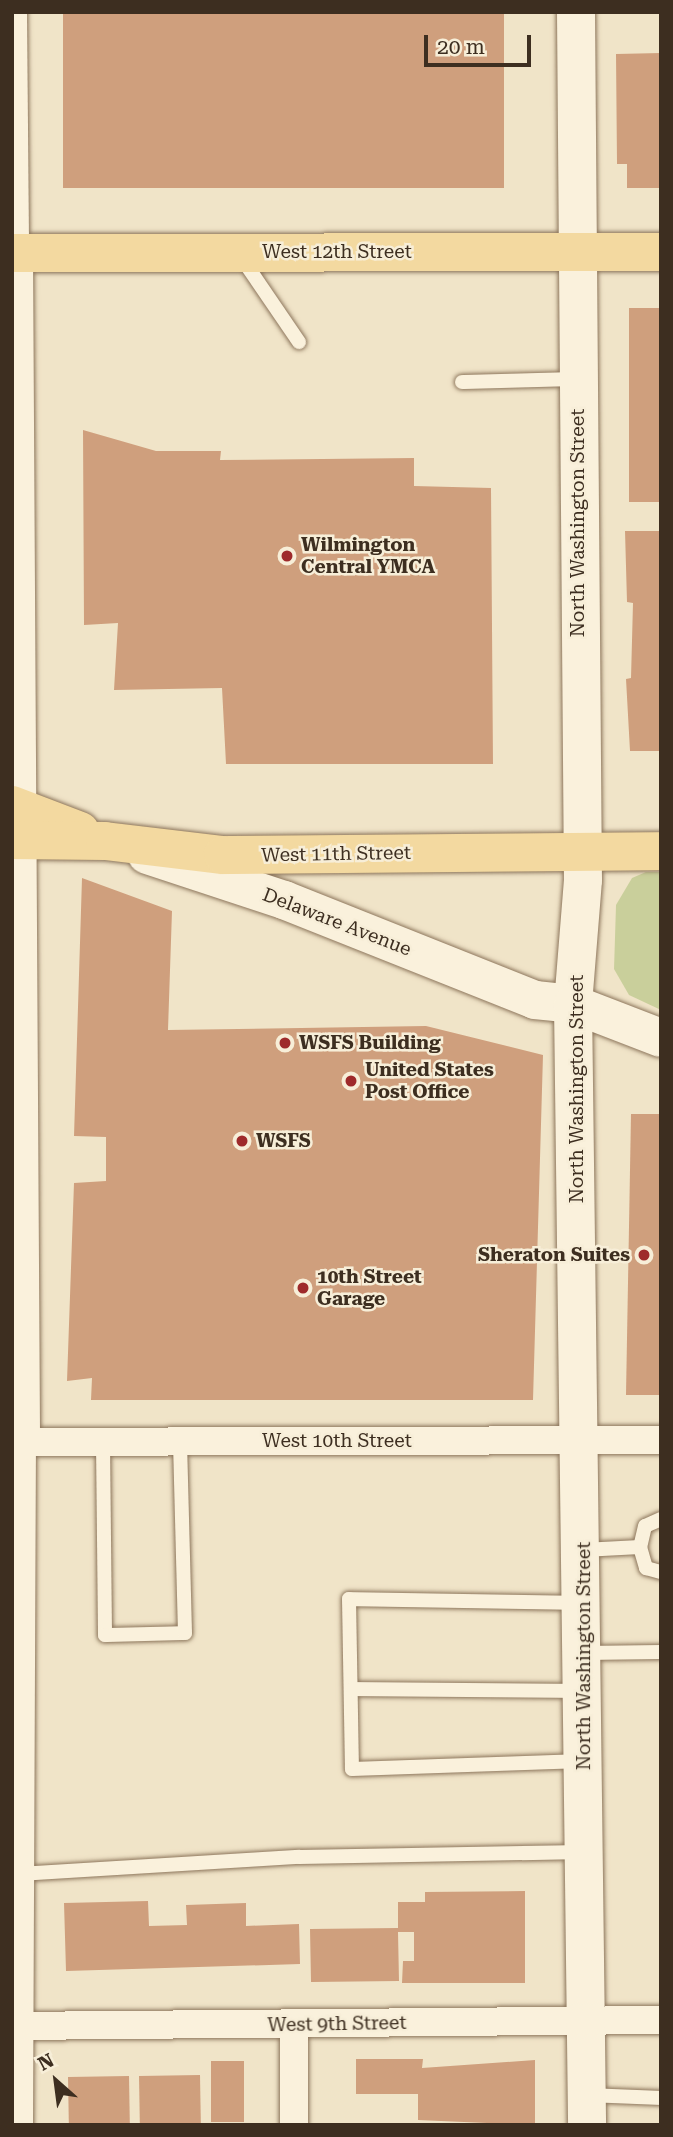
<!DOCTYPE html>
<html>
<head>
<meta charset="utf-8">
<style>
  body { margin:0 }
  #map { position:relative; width:673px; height:2137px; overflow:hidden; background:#f0e4c8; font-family:"Roboto Serif",serif }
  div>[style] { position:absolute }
  .green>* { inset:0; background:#c9cf9b }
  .building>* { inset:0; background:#cf9f7d; transform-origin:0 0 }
  .roads { filter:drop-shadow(0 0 2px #8d765c) drop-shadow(0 0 2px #8d765c) }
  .service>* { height:14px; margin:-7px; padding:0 7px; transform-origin:7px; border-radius:7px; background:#faf1dc }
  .minor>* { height:28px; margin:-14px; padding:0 14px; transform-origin:14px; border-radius:14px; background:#faf1dc }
  .tertiary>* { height:35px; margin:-17.5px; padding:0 17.5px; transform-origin:17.5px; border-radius:17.5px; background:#faf1dc }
  .secondary>* { height:38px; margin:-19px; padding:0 19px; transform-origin:19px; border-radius:19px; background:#faf1dc }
  .primary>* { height:38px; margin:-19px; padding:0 19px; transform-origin:19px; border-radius:19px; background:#f3d9a0 }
  .dots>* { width:19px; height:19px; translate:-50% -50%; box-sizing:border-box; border:4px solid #f7eed8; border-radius:50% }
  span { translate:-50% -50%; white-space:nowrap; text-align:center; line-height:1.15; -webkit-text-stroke:5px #f7eed8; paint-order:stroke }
  .street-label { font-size:19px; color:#3d2e20 }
  .poi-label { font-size:19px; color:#3d2e20; font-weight:700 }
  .left { translate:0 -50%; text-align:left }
  .right { translate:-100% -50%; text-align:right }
  .frame { position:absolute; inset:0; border:14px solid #3d2e20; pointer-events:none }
  .north { position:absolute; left:21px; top:2046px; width:70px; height:70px; -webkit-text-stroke:5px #f7eed8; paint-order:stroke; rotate:332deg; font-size:19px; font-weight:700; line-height:28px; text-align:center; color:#3d2e20 }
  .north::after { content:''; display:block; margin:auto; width:24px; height:32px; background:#3d2e20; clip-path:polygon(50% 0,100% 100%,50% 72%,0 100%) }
  .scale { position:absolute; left:424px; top:35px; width:107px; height:32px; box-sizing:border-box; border:4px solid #3d2e20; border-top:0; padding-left:9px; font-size:21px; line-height:24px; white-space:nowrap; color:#3d2e20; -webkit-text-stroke:5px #f7eed8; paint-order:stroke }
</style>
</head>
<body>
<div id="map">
  <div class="green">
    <div style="clip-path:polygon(646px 872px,661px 872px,661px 1010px,629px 995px,614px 969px,616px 905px,632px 878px)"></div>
  </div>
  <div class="building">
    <div style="left:63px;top:12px;width:441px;height:176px"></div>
    <div style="clip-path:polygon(661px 53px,661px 188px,627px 188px,627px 164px,617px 164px,616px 54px)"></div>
    <div style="left:629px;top:308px;width:32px;height:194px"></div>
    <div style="clip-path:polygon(83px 430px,156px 451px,221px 451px,220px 460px,414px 458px,414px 486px,491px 488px,493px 764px,226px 764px,222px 688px,114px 690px,118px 623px,84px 625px)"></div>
    <div style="clip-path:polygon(625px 531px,661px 531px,661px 751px,630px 751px,626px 679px,631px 678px,633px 603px,627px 602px)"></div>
    <div style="clip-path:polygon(82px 878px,172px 911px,168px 1030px,426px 1026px,543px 1055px,533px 1400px,91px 1400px,92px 1378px,67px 1381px,74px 1183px,106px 1181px,106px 1137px,74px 1136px)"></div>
    <div style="clip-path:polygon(631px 1114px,661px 1114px,661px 1395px,626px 1395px)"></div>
    <div style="clip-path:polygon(525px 1891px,525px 1983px,402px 1983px,403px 1961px,414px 1961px,414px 1932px,398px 1932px,399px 1981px,311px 1982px,310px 1929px,398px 1928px,398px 1902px,425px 1902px,425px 1892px)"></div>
    <div style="clip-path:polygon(148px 1901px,149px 1926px,187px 1925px,186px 1905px,246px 1903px,246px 1926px,299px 1924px,300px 1964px,66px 1971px,64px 1903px)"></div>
    <div style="clip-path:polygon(356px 2059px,423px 2059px,422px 2068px,535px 2060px,535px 2125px,418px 2120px,418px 2094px,356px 2094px)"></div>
    <div style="left:211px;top:2061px;width:33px;height:61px"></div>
    <div style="left:200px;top:2075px;width:50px;height:61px;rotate:89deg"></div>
    <div style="left:129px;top:2076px;width:49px;height:61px;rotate:89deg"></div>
  </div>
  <div class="roads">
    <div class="service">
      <div style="left:241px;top:257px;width:103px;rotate:55.7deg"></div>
      <div style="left:462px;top:382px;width:115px;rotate:-1.5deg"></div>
      <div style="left:103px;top:1442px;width:193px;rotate:89.4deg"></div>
      <div style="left:105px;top:1635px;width:80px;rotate:-1.4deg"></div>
      <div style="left:185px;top:1633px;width:191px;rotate:-91.5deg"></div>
      <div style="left:661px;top:1519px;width:17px;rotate:156deg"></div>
      <div style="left:645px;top:1526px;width:22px;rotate:103deg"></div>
      <div style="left:640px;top:1547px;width:22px;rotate:74deg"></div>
      <div style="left:646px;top:1568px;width:16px;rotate:15deg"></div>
      <div style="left:583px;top:1550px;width:57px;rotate:-3deg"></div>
      <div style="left:578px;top:1603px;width:229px;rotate:-179deg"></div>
      <div style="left:349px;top:1599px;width:170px;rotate:89deg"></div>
      <div style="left:352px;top:1769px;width:231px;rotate:-2deg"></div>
      <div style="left:584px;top:1653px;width:77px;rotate:-0.7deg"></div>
      <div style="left:353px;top:1689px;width:226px;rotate:0.5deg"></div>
      <div style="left:19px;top:1874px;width:281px;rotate:-3.5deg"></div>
      <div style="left:299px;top:1857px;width:285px;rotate:-1deg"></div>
      <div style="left:588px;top:2095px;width:73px;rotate:2.4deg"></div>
    </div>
    <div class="minor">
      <div style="left:13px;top:12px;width:241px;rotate:89.5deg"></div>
      <div style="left:12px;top:1442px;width:649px;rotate:-0.18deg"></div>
      <div style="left:294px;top:2024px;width:101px;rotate:90deg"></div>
      <div style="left:12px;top:2026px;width:649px;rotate:-0.53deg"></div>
      <div style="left:19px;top:2125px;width:683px;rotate:-89.75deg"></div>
    </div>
    <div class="tertiary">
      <div style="left:15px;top:253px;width:1189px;rotate:89.66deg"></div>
    </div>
    <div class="secondary">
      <div style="left:576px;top:12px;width:868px;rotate:89.54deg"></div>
      <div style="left:583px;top:880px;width:124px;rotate:94.6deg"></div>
      <div style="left:573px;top:1004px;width:1121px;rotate:89.28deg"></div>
      <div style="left:147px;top:855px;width:144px;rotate:18.2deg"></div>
      <div style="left:284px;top:900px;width:270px;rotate:21.7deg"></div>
      <div style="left:535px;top:1000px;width:38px;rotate:6deg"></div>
      <div style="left:573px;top:1004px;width:94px;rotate:21.1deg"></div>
    </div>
    <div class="primary">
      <div style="left:12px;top:253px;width:649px;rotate:-0.09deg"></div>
      <div style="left:12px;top:805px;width:73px;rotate:20.9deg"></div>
      <div style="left:12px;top:840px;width:93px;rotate:0.6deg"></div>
      <div style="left:105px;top:841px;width:119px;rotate:6.8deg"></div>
      <div style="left:223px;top:855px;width:438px;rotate:-0.5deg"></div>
    </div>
  </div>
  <div class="dots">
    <div style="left:287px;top:556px;background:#9e2a2b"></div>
    <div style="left:285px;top:1043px;background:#9e2a2b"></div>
    <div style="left:351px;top:1081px;background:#9e2a2b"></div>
    <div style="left:242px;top:1141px;background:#9e2a2b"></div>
    <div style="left:644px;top:1255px;background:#9e2a2b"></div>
    <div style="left:303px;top:1288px;background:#9e2a2b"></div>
  </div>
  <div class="street-label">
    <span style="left:337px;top:252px">West 12th Street</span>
    <span style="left:578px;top:523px;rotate:-90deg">North Washington Street</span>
    <span style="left:336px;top:854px;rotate:-1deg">West 11th Street</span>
    <span style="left:337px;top:922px;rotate:21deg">Delaware Avenue</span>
    <span style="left:577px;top:1089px;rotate:-90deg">North Washington Street</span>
    <span style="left:337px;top:1441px">West 10th Street</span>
    <span style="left:584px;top:1656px;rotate:-90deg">North Washington Street</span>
    <span style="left:337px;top:2024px;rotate:-1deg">West 9th Street</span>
  </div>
  <div class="poi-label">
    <span class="left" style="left:301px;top:556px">Wilmington<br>Central YMCA</span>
    <span class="left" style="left:299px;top:1043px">WSFS Building</span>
    <span class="left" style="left:365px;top:1081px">United States<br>Post Office</span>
    <span class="left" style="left:256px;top:1141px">WSFS</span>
    <span class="right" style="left:630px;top:1255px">Sheraton Suites</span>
    <span class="left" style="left:317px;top:1288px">10th Street<br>Garage</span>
  </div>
  <div class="frame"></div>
  <div class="north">N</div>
  <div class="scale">20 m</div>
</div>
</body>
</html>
